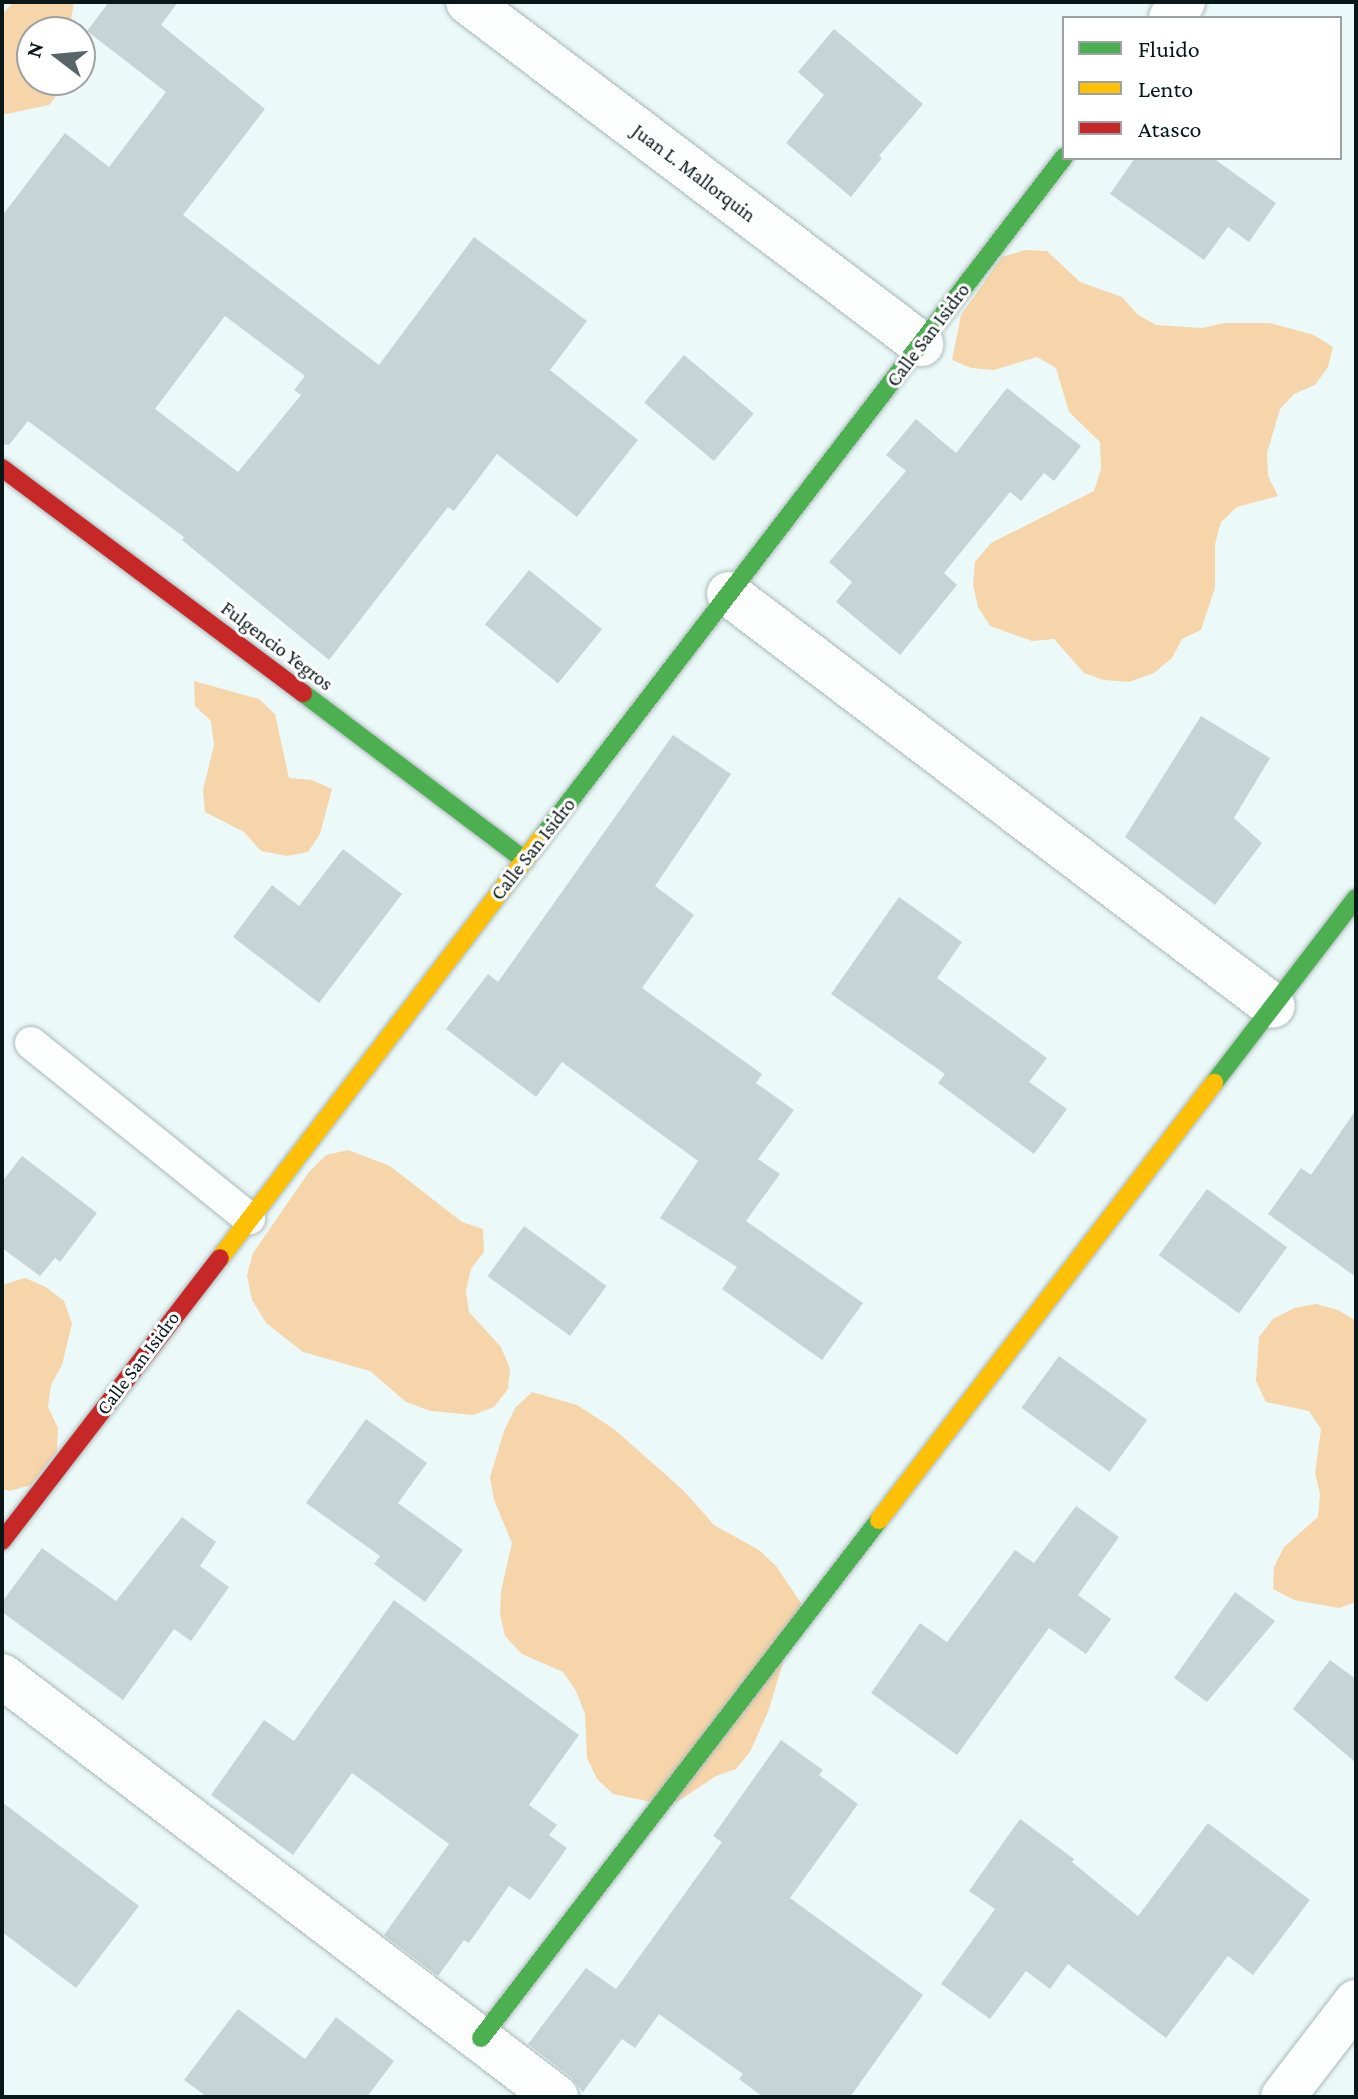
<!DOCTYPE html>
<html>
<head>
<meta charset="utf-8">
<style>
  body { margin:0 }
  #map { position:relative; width:1358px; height:2099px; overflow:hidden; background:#ecf9f9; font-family:"Crimson Pro",serif }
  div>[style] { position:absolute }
  .forest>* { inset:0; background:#f6d5aa }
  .building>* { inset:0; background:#c7d4d5; transform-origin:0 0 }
  .roads { filter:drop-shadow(0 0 2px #abb8b8) drop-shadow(0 0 2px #abb8b8) }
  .lane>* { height:32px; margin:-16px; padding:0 16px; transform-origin:16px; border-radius:16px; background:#fcfefe }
  .street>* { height:44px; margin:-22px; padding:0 22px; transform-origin:22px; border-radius:22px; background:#fcfefe }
  .fast>* { height:18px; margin:-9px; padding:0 9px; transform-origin:9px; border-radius:9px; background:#4caf50 }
  .slow>* { height:18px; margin:-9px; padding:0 9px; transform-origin:9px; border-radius:9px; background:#ffc107 }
  .jam>* { height:18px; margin:-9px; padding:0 9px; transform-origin:9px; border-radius:9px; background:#c62828 }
  span { translate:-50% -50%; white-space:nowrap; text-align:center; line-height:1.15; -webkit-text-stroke:6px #fff; paint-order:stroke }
  .street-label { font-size:20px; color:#081718 }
  .frame { position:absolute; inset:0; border:4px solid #081718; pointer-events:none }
  .legend { position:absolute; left:1062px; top:16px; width:280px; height:144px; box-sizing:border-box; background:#fff; border:2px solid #9ca2a3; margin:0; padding:10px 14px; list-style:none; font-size:24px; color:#081718 }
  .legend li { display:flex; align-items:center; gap:16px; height:40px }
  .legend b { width:40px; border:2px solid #9ca2a3 }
  .north { position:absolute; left:16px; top:16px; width:80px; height:80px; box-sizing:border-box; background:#fff; border:2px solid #9ca2a3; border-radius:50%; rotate:286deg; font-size:22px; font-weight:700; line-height:32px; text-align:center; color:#081718 }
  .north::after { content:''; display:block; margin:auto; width:28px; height:36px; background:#586667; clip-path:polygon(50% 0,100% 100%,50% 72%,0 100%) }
</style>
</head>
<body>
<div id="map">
  <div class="forest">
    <div style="clip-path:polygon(14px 2px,74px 2px,69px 32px,32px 32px,32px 80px,69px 80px,49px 105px,6px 114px,2px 112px,2px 14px)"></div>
    <div style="clip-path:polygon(1025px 250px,1047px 251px,1080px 282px,1122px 297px,1137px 314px,1156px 325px,1202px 328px,1225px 323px,1270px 323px,1314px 335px,1333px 347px,1328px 367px,1315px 385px,1294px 394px,1280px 409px,1267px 453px,1268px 476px,1278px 496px,1237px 507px,1221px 522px,1215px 544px,1215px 588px,1201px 630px,1182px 639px,1172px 658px,1154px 673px,1129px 682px,1104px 680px,1084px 673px,1054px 639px,1032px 641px,990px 626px,978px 607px,973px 585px,975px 562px,991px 543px,1094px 491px,1101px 469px,1100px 442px,1069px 412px,1056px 368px,1037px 357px,994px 370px,971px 368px,952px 360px,961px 315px,1002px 257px)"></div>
    <div style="clip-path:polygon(194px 681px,259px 699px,275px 714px,289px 778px,312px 780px,332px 789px,320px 834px,308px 852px,287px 856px,261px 851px,244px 832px,205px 812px,203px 790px,214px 745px,211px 721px,195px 706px)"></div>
    <div style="clip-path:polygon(348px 1150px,390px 1166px,462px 1222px,483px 1229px,484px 1252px,471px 1269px,466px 1291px,469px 1312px,501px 1347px,510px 1369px,508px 1389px,494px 1407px,473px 1415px,431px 1411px,406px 1402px,370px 1371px,303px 1352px,266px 1323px,252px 1300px,247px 1275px,253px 1253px,309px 1172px,326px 1155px)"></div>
    <div style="clip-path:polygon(25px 1278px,46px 1287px,64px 1301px,72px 1324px,62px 1365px,51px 1385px,48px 1407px,58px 1428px,57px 1451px,31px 1485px,10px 1491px,2px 1489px,2px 1285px)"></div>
    <div style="clip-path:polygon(1316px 1304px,1338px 1310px,1356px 1321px,1356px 1602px,1339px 1608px,1294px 1600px,1273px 1589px,1274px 1567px,1284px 1547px,1318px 1517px,1320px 1494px,1315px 1473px,1321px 1429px,1309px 1411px,1266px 1402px,1256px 1381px,1259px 1337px,1273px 1319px,1294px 1308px)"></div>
    <div style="clip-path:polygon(532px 1392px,577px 1405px,614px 1429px,683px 1490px,714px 1525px,759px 1550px,776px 1566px,801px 1603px,768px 1712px,750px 1752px,736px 1769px,716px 1776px,677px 1802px,656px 1803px,613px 1794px,597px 1779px,587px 1758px,585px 1714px,576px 1691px,563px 1672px,522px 1654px,505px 1636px,500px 1615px,501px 1591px,512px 1543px,494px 1500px,490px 1477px,504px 1431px,515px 1408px)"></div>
  </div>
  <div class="building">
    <div style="clip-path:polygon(evenodd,109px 2px,178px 2px,161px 25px,265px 109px,183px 215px,379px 365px,474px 237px,587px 321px,550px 370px,638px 440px,577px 517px,497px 454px,454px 511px,448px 507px,329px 660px,182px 540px,184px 537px,28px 421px,9px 445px,2px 444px,2px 216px,65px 133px,109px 167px,166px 92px,87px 31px,109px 2px,225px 316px,305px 376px,294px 390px,301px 395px,238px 472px,155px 409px,225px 316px)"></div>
    <div style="clip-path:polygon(834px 29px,923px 104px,879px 156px,882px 158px,851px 197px,786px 143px,824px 95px,798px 72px)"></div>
    <div style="clip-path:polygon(1135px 158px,1213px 158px,1276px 203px,1249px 242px,1228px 227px,1204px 260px,1110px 194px)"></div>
    <div style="left:684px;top:355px;width:91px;height:62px;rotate:40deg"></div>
    <div style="clip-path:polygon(1007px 388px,1081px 446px,1054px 481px,1044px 473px,1021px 501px,1010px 492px,944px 573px,957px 585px,900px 655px,836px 602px,852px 582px,829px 562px,906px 471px,886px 455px,916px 419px,956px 453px)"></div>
    <div style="left:529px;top:570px;width:94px;height:70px;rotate:39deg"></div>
    <div style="clip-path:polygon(1201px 716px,1270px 758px,1234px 818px,1262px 843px,1215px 905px,1125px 837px)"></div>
    <div style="clip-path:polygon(673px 735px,731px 774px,655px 886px,694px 915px,642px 988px,762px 1074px,756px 1083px,794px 1110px,758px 1159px,780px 1174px,746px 1221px,863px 1303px,822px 1360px,722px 1289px,737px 1267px,660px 1218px,698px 1161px,562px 1062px,536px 1097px,446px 1029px,488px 974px,498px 982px)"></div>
    <div style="clip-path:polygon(343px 849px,402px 894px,319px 1003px,233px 937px,272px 885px,299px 906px)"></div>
    <div style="clip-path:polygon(899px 897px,962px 942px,937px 978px,1047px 1058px,1029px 1082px,1067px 1109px,1034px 1154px,938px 1083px,945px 1074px,831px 994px)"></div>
    <div style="clip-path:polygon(1356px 1110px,1356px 1277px,1268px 1214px,1301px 1168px,1311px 1175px)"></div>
    <div style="clip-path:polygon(22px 1156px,97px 1213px,60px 1262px,55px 1258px,40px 1276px,2px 1248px,2px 1182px)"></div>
    <div style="left:1207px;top:1189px;width:99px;height:82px;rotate:36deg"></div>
    <div style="left:524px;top:1226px;width:102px;height:62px;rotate:36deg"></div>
    <div style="left:1059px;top:1356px;width:109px;height:64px;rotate:36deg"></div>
    <div style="clip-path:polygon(366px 1419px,427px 1463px,398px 1503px,463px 1550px,425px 1602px,374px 1564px,380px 1556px,306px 1503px)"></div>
    <div style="clip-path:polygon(1076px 1506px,1119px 1537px,1078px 1595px,1111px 1619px,1086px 1654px,1049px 1628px,957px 1755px,871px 1693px,920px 1623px,947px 1642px,1015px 1550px,1034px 1563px)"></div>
    <div style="clip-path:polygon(182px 1517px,216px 1542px,200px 1566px,229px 1587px,191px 1641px,174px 1629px,123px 1700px,2px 1612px,2px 1602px,42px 1548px,116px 1601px)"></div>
    <div style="clip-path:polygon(1235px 1592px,1275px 1621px,1207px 1702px,1174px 1678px)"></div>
    <div style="clip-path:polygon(394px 1600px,579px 1735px,529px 1805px,557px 1825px,549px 1835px,567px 1848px,530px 1900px,509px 1886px,469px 1943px,464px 1940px,438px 1976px,384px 1935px,449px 1844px,352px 1773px,293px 1855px,211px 1795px,264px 1720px,294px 1741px)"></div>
    <div style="clip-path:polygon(1330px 1660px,1356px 1679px,1356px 1763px,1293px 1709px)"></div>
    <div style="clip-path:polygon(781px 1740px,823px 1770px,819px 1775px,858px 1804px,790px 1898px,923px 1995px,850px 2097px,763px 2097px,739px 2079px,743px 2074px,659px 2014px,635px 2048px,622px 2039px,583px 2092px,571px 2077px,528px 2044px,586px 1968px,616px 1989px,722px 1842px,713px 1836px)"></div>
    <div style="clip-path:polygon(2px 1802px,139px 1906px,76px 1988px,2px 1932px)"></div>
    <div style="clip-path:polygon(1020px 1819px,1074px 1859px,1072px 1862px,1138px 1916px,1208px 1823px,1310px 1900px,1253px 1975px,1228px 1956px,1166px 2038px,1068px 1964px,1050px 1989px,1026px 1971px,990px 2019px,941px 1984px,995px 1909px,969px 1891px)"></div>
    <div style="clip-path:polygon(238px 2009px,305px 2059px,336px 2017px,394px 2061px,367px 2097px,207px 2097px,184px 2080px)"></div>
  </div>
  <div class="roads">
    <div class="lane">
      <div style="left:31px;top:1043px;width:280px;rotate:38.8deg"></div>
    </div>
    <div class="street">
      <div style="left:468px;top:2px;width:568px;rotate:37.05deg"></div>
      <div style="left:1171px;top:18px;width:20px;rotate:-53deg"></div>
      <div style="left:729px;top:594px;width:682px;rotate:37.14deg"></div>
      <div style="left:2px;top:1676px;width:696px;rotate:37.23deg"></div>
      <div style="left:1283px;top:2097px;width:120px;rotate:-52.5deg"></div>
    </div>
    <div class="fast">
      <div style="left:303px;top:693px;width:278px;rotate:37deg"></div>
      <div style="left:543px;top:836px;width:856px;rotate:-52.5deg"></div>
      <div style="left:1214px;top:1083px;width:233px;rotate:-52.5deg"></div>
      <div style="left:481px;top:2038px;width:653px;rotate:-52.46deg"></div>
    </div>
    <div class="slow">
      <div style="left:220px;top:1258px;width:531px;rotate:-52.57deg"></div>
      <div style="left:879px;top:1520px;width:551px;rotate:-52.53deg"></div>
    </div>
    <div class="jam">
      <div style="left:2px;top:468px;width:376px;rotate:36.8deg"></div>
      <div style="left:2px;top:1541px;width:357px;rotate:-52.4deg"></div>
    </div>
  </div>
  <div class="street-label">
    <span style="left:694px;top:173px;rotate:37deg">Juan L. Mallorquin</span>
    <span style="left:928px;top:335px;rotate:-53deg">Calle San Isidro</span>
    <span style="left:277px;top:646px;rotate:37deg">Fulgencio Yegros</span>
    <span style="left:533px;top:849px;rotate:-52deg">Calle San Isidro</span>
    <span style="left:138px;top:1363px;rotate:-53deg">Calle San Isidro</span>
  </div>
  <div class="frame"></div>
  <ul class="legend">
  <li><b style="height:10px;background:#4caf50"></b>Fluido</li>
  <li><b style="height:10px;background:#ffc107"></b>Lento</li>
  <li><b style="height:10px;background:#c62828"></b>Atasco</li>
  </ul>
  <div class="north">N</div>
</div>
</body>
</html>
